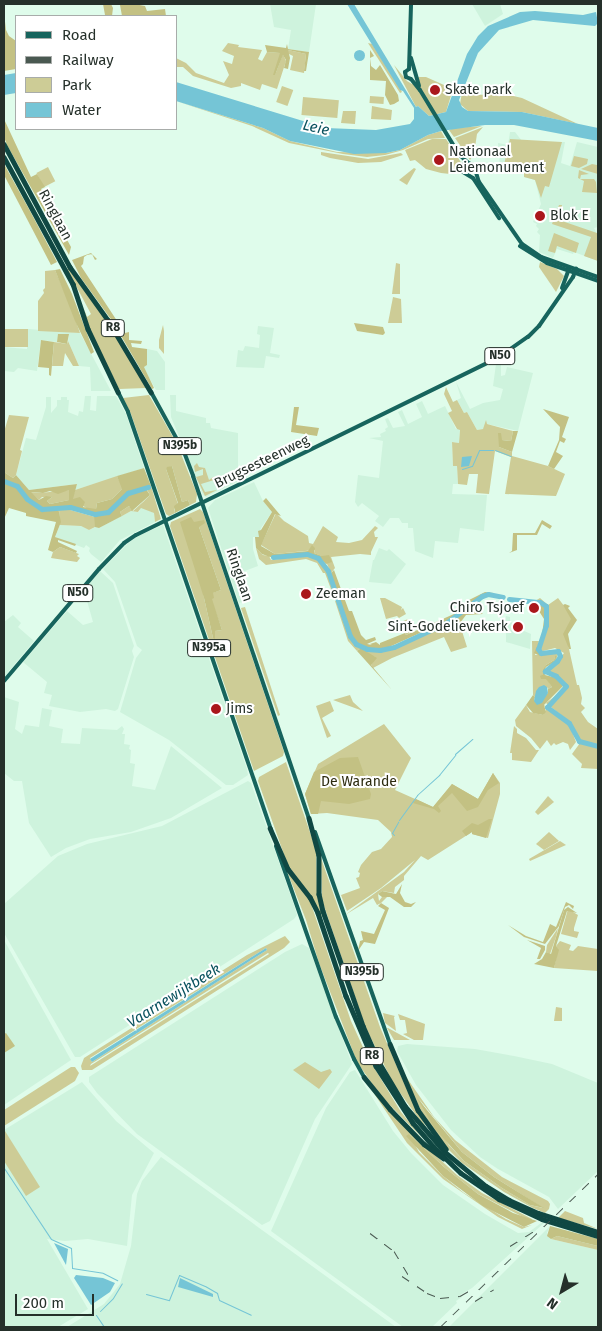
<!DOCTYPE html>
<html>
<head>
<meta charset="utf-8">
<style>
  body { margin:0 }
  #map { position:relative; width:602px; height:1331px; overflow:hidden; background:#dffceb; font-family:"Fira Sans",sans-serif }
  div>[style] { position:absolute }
  .built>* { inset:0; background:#cef3dd }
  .green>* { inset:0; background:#cdcc96; transform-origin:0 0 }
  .forest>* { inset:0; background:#c3c183 }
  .water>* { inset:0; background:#75c5d6 }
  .round { border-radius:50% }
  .stream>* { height:1px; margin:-0.5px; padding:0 0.5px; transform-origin:0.5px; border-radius:0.5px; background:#75c5d6 }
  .river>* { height:5px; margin:-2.5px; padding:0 2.5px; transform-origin:2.5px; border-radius:2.5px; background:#75c5d6 }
  .major>* { height:4px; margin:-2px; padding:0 2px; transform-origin:2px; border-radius:2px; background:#17645d }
  .highway>* { height:4.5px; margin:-2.25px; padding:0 2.25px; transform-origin:2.25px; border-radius:2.25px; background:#104843 }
  .rail>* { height:1px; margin-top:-0.5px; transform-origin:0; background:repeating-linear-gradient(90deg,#4a5951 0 9px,transparent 0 18px) }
  .dots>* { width:14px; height:14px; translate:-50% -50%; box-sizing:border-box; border:2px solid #fff; border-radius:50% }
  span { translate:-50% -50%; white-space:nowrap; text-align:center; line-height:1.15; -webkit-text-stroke:4px #fff; paint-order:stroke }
  .shield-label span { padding:1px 4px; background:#fff; border:1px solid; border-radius:4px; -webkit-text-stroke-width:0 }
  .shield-label { font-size:12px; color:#25302a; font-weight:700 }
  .poi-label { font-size:14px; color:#25302a }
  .left { translate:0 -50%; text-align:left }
  .right { translate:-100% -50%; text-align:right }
  .street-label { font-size:14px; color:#25302a }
  .park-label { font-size:14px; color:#2d2b0f }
  .water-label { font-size:15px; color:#0a525e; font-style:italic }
  .frame { position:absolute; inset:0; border:5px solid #25302a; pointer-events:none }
  .legend { position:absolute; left:15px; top:15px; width:162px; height:115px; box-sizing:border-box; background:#fff; border:1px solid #a8acaa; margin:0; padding:6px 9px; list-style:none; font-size:15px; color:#25302a }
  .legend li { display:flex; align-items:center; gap:10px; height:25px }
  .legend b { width:25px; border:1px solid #a8acaa }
  .north { position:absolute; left:537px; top:1266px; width:50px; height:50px; -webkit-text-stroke:4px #fff; paint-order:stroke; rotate:217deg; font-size:14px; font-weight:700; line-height:20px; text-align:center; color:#25302a }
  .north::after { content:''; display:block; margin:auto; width:18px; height:22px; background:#25302a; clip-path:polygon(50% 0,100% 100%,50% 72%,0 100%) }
  .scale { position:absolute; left:15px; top:1294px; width:79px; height:22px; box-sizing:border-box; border:2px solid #25302a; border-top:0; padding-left:6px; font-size:15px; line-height:18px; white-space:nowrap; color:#25302a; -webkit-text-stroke:4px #fff; paint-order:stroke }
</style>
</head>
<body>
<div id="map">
  <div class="built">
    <div style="clip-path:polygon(270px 4px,316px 4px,309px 52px,288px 49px,291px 30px,274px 27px)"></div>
    <div style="clip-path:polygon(472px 4px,500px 4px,503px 14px,485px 26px)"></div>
    <div style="clip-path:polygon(510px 132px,515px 132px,522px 141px,535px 143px,565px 142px,561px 163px,570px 166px,577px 142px,598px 147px,598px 227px,594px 228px,598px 236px,598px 261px,574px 252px,573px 254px,557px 249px,553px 258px,539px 252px,540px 235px,537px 232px,539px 229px,536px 226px,537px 224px,533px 222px,541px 204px,535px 180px,524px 177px,524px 173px,500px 166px,498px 143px,508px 145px)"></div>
    <div style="clip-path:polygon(258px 326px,274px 328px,270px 353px,280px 355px,279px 358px,266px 356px,264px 368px,236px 367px,238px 350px,243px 351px,245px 346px,259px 348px,260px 335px,257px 334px)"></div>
    <div style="clip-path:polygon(28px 329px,80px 333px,111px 391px,91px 391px,90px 367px,79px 366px,68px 341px,69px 334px,59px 334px,57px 342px,41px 340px,37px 371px,18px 368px,14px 372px,4px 371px,4px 347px,27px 349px)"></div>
    <div style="clip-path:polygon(147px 349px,157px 351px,165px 362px,165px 390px,156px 390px,143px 367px,147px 365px)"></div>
    <div style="clip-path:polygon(496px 364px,501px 365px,501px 376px,505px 375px,507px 367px,533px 373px,518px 431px,487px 424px,483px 429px,477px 430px,467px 412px,464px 413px,457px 400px,461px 398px,456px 382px,470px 409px,483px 403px,500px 400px,503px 389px,493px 386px)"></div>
    <div style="clip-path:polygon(170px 395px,176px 395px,176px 411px,206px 418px,206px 423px,210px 423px,211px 428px,238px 433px,238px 481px,206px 497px,203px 495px,171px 417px)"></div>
    <div style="clip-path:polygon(85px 396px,91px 396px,90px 410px,96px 411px,97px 396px,116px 396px,126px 414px,144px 468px,75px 490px,77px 484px,29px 490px,16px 475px,26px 438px,36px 440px,46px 407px,46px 397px,51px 397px,51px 413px,57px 406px,57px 400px,61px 400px,61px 397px,67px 397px,67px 400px,69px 400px,68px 412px,78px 416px,79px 411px,83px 412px)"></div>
    <div style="clip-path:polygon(422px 401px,428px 414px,445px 406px,456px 429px,460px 429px,459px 443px,452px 442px,453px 466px,457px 466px,458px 484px,453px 484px,452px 494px,487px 495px,484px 531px,460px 528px,458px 543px,435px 541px,433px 558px,415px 551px,413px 528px,408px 528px,408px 523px,402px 523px,399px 518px,390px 518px,383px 527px,375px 521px,379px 516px,362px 503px,358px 507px,355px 502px,358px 475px,379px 478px,383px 441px,369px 438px,381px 437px,380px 434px,386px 431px,385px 429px,388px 427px,385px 419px,388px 418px,393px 428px,405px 426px,398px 412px,402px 410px,408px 424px,422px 417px,416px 404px)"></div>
    <div style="clip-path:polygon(254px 482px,263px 501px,272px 512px,261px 528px,259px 537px,253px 537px,253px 549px,258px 566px,242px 572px,252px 599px,239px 603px,208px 508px,215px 500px)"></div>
    <div style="clip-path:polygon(141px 507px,154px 513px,155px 522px,120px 540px,101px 562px,91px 554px,89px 551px,90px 548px,86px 545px,84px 548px,55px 537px,60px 525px,81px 526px,89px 530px,98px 526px,99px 528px,131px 511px,139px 512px)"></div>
    <div style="clip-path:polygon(163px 525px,247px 769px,248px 775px,233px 785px,226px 785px,169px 740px,120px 712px,136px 658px,142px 650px,137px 646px,115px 582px,103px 569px,126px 545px,138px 536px)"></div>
    <div style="clip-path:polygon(379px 548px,387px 551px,389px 549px,406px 564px,391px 584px,369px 582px,373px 560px,374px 560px)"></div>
    <div style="clip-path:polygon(100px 571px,113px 583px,134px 646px,132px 651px,134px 657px,118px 709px,115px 711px,106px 709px,80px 712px,49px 706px,52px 695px,44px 693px,47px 682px,23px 662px,67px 611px,83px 625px,93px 622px,84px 590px)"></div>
    <div style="clip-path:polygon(13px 615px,21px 623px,18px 627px,34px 641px,4px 677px,4px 622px)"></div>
    <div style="clip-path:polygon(506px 616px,510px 617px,510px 622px,514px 623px,513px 631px,522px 630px,531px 634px,530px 649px,506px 642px,506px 629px,502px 627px)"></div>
    <div style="clip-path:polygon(4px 697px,19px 702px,15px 729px,22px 734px,25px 725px,39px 727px,42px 708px,52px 710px,49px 726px,63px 729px,61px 743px,80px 744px,82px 728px,117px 730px,122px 726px,124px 729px,122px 734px,125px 734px,124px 744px,130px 745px,129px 749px,131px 750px,130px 763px,135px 764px,132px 786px,155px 790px,171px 746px,222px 788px,171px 818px,131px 832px,90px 839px,66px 848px,51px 857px,29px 823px,22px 781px,14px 781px,4px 773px)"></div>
    <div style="clip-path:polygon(248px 781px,251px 783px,294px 905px,297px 915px,294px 919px,80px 1057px,75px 1057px,4px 933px,4px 904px,58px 856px,87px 844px,162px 826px)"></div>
    <div style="clip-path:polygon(4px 940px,71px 1060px,4px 1105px)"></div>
    <div style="clip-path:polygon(302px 944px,309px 948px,352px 1064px,315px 1119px,270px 1221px,262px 1225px,137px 1134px,97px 1093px,89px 1082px,89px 1077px,285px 952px)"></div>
    <div style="clip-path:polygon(407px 1044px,475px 1049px,514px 1056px,552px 1064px,598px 1083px,598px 1171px,558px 1209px,549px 1197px,498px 1169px,480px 1157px,451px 1130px,416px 1085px,397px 1051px,398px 1046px)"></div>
    <div style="clip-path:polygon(355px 1070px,393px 1131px,411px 1153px,443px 1185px,485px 1214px,518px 1233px,529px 1232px,541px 1223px,544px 1223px,472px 1288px,460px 1295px,462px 1297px,456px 1301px,457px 1303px,432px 1327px,403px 1327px,271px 1231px,326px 1108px,350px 1072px)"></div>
    <div style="clip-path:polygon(82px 1082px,116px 1121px,154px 1153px,132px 1195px,127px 1246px,88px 1239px,65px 1241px,47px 1239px,88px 1309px,58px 1327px,4px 1327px,4px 1130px)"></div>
    <div style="clip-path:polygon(161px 1157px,312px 1266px,396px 1327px,67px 1327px,104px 1304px,120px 1284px,131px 1246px,137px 1194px,142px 1181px)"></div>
    <div style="clip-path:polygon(550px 1226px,547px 1233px,551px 1239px,598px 1250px,598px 1327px,449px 1327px)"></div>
  </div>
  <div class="green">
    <div style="clip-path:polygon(228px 43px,239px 45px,238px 47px,262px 50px,258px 59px,262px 61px,267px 52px,281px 53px,275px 75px,283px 54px,286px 61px,277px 89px,262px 84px,260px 90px,241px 83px,241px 86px,231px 88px,193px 76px,183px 67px,176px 67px,176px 58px,186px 63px,196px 73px,224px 83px,229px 75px,223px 61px,232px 64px,234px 56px,222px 51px)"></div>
    <div style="clip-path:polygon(368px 43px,372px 44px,402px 92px,400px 93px)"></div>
    <div style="clip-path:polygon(288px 50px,306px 54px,304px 73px,290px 70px,293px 56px,287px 53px)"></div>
    <div style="clip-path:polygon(394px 65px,407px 81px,412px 84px,418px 80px,418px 77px,426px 77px,453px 89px,446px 112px,429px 116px,418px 106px,416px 107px)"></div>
    <div style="left:282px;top:86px;width:12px;height:17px;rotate:20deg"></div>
    <div style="clip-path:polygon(462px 92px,473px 95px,505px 94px,522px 98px,578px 124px,522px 112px,468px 111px,460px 104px)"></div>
    <div style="left:370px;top:96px;width:14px;height:7px;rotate:4deg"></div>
    <div style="left:303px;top:97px;width:36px;height:18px;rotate:5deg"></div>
    <div style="clip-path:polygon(176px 101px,263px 128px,290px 141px,337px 152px,386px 153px,400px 150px,428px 135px,441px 131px,445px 138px,428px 139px,403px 150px,385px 155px,367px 157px,343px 154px,289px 143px,252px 126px)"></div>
    <div style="clip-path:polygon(372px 106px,392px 110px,391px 120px,371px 119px)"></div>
    <div style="clip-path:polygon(343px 111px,356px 111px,355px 124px,341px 123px)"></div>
    <div style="clip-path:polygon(482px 126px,454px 137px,449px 130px,453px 128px)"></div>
    <div style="clip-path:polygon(483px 127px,477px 134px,474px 154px,470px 160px,455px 138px)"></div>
    <div style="clip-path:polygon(432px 139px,446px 139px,462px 164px,459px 171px,450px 174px,441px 173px,426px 169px,415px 160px,410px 161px,405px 150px)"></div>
    <div style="clip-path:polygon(510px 139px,562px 142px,549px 187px,545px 186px,541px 198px,535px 180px,524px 177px,524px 173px,503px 169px)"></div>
    <div style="clip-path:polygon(321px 152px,368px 159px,401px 153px,403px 155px,381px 162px,358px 163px,330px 158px,321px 155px)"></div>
    <div style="clip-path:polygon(574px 156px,588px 159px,587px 164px,579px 168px,571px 166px)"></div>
    <div style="clip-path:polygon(592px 164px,597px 165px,598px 174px,581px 169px)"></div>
    <div style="left:48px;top:167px;width:16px;height:13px;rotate:63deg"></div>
    <div style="clip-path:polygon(414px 168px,416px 169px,407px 185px,399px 180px)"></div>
    <div style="clip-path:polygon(579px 170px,589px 174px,581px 175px,580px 179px,594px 179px,596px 182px,597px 193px,582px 192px,584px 181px,578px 178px)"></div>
    <div style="clip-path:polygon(559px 205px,562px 205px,559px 220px,597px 233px,598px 261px,584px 256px,591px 237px,552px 224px)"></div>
    <div style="clip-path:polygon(554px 233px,579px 243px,576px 253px,557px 246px,555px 253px,548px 251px)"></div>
    <div style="clip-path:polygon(540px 262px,557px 269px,564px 276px,556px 292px,539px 267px)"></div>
    <div style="clip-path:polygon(396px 263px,400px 264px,400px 294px,392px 294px)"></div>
    <div style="clip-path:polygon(68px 268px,110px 326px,146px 388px,119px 389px,88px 326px,84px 309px,87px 317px,91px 314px,67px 269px)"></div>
    <div style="clip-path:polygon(55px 270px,72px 310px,80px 333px,38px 331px,38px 301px,44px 293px,43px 290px,45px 288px,45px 271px)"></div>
    <div style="clip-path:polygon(393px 297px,401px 299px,402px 323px,388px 323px)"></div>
    <div style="clip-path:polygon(163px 325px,164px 331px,164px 354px,159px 348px,159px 340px)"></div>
    <div style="left:4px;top:329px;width:24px;height:18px"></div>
    <div style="clip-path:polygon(68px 341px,79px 366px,73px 366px,65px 353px,63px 366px,52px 366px,54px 342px,67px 344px)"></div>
    <div style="clip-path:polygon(446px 387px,453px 402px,457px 400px,464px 413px,467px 412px,477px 430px,483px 429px,486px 420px,487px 424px,513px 431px,511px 441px,502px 440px,499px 447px,512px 452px,512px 456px,548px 466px,565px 474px,556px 496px,505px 494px,511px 457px,495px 451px,489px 494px,476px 493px,478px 474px,469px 474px,467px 485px,458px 484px,457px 466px,453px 466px,452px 442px,459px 443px,460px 430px,457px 429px,448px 413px,452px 411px,444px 394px)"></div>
    <div style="clip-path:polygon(149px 395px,177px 444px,197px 494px,196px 502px,190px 505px,188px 500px,182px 502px,172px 466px,166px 469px,178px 504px,174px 509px,175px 513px,169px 516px,166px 514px,131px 414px,123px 398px)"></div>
    <div style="clip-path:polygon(9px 415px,29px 417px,20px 450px,22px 451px,16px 475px,13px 478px,4px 472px,4px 432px)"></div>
    <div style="clip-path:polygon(197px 463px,199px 467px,205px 468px,209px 480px,213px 477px,214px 480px,201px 484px,205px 492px,217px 490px,205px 496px,196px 477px,203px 475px,203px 469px,195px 472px,194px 466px)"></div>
    <div style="clip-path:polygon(117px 476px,123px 488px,112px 499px,97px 503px,96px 509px,88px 509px,72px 499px,75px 490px)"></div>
    <div style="clip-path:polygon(151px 486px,161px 519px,155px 522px,154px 513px,141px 508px,138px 512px,131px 511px,122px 516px,120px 512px,129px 506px,133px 511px,143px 502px,150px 495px,146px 488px)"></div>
    <div style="clip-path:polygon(69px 490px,69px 500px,50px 504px,47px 501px,52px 497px,42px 497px,39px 500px,30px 492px,40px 493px)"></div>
    <div style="clip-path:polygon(63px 508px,95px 517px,95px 527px,89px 530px,81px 526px,60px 525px,59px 510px)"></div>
    <div style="clip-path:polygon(evenodd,200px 509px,203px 512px,284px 752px,283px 756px,254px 771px,170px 526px,171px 522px,200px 509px,194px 522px,199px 527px,221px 590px,212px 593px,211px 599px,222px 630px,215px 631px,213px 638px,204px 598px,194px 522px)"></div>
    <div style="clip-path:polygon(276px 513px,284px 521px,308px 536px,309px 543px,313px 544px,323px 526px,338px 537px,336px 542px,349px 543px,362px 540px,375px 526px,378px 528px,374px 532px,375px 537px,378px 537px,371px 552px,371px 555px,360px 554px,331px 557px,335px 568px,331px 573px,324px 557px,314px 553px,315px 550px,275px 554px,261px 545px)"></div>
    <div style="clip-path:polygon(60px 547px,79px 554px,77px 556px,80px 558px,77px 562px,51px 558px,53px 552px)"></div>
    <div style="clip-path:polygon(256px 548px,263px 555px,269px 556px,271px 560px,307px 556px,316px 559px,326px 570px,337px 600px,335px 600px,325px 573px,323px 573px,317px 563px,306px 559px,266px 565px,259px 559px)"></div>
    <div style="clip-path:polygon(380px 598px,385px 598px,402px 607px,401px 610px,403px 608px,406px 614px,399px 618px,397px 616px,386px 619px)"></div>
    <div style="clip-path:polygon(540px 598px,548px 605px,558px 598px,571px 615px,571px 622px,565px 631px,577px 685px,579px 685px,582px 698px,581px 704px,585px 708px,581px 712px,588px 722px,598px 729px,598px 746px,580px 741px,570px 722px,546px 703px,567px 687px,561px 679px,548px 671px,557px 663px,564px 653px,555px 648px,543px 651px,540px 650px,545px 636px,548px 611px,546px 604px,535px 601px)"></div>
    <div style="clip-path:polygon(335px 601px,337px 601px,349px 637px,361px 648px,357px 651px,348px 641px)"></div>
    <div style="clip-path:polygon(245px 607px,280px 715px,278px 716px,241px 608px)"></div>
    <div style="clip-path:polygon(408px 619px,414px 631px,406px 635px,401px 622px)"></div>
    <div style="clip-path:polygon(455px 620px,461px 628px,467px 647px,451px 652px,444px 637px,392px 658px,373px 668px,371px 665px,375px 657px,368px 655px,367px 651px,391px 650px)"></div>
    <div style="clip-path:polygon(532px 641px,539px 641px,535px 655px,555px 654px,555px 652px,558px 654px,556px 661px,552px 663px,557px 657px,556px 654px,554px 660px,546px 665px,543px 674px,541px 676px,541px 679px,547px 679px,552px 687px,548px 689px,547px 687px,535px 697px,533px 695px)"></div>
    <div style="clip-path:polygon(350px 695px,353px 702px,363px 711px,333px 700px)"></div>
    <div style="clip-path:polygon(330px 701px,334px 711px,322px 718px,331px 736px,327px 738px,316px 706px)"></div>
    <div style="clip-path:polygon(526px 705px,530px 712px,543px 715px,546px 710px,544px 705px,569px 724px,576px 742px,570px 750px,568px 744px,563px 742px,556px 745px,554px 743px,551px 746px,547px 740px,540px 749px,531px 738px,516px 726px,515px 720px)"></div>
    <div style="clip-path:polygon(384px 724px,411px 758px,395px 790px,433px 807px,452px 784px,478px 799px,493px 773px,500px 783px,500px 794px,488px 838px,472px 834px,472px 832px,428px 860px,421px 856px,404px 876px,404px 880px,395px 887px,394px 893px,382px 891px,378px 894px,379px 901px,382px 897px,388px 896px,381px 903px,377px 905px,373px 898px,345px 915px,404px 872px,415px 860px,381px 888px,347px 911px,341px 895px,360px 888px,356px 878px,359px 877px,360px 873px,358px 872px,361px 865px,372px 852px,381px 849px,392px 837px,391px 832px,378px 820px,327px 813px,311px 814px,305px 794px,318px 764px)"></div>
    <div style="clip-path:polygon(514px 726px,517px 729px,517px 733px,526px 738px,536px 750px,539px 750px,531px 762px,512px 760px,512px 753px,510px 753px)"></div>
    <div style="clip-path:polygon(580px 743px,598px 747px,598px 769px,581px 768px,582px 764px,572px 754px)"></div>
    <div style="clip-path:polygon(286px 762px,316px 850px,317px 890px,322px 918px,287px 863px,258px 781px,259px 777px)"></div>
    <div style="clip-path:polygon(548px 796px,554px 802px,538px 815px,535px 812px)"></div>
    <div style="clip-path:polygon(549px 832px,559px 841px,544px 850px,536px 844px)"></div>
    <div style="clip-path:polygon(560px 841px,566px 845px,530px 861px,529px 859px)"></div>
    <div style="clip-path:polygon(321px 858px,380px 1027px,407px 1090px,429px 1133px,393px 1083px,365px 1026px,322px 900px)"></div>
    <div style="clip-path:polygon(285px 866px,310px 901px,351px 1021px,367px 1056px,401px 1112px,422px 1138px,380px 1095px,357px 1062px,319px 963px,306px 920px)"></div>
    <div style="clip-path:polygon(568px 909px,578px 915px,574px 928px,574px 931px,579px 932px,577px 938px,561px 934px)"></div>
    <div style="clip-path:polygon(558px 928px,556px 937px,550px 954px,546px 952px,547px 945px)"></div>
    <div style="clip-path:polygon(evenodd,285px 936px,290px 942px,284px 948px,92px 1070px,82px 1070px,81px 1066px,84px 1058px,247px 955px,285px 936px,266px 948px,267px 950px,92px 1062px,90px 1058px,266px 948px,285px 936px,268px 953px,269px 954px,90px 1066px,91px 1064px,268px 953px)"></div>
    <div style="clip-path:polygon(560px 941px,571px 945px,569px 950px,573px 951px,578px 946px,598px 949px,598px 971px,554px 968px,558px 950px,556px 946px)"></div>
    <div style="clip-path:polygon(556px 1007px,562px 1008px,562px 1021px,554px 1021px)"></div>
    <div style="clip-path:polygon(383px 1013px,395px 1016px,394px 1017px,396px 1031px,385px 1023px)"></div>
    <div style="clip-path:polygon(398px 1014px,425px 1024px,423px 1040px,414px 1040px,403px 1034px,407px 1033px,405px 1020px,400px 1020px)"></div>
    <div style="clip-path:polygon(387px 1028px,388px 1028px,410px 1040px,394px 1040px)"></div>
    <div style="clip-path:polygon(305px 1062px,321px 1072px,330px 1069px,332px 1072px,319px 1089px,293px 1070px)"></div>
    <div style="clip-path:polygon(71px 1067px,75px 1067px,79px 1073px,75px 1081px,4px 1126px,4px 1110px)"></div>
    <div style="clip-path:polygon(evenodd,402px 1071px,434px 1117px,455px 1140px,502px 1177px,548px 1201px,550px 1204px,549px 1209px,545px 1213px,533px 1208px,504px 1192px,462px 1163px,448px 1149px,424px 1117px,402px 1071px,419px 1099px,462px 1152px,494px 1177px,543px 1208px,530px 1205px,502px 1188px,464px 1161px,449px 1145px,419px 1099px)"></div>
    <div style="clip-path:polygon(371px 1089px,434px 1154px,457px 1175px,482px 1193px,532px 1219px,531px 1221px,478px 1194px,444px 1167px,409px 1134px,419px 1152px,443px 1176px,464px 1193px,506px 1219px,524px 1227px,532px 1225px,522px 1229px,498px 1217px,443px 1179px,407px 1143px)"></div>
    <div style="clip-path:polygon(5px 1131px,40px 1187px,26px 1196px,4px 1161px)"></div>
    <div style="clip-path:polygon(565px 1211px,583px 1218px,584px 1223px,598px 1229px,558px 1218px)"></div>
    <div style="clip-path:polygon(557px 1236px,598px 1246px,598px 1250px,551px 1239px)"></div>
  </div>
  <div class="forest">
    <div style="clip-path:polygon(103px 4px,111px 4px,113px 8px,112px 16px,101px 16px,105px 15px)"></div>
    <div style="clip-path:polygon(134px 4px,145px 6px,147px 11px,165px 9px,166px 16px,122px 16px,120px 5px)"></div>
    <div style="clip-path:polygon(4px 13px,6px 30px,9px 36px,16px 41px,16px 69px,4px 71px)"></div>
    <div style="clip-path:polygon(287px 44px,288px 49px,309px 52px,306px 71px,304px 71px,306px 54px,288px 50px,290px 58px,288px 69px,284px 68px,286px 60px,283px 55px,275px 75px,273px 75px,280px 53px,267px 52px,265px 45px,286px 48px)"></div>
    <div style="clip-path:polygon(370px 50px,374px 56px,370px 58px,371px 66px,376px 70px,380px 65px,398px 95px,399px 101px,394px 104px,390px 105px,385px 95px,386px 81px,370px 80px)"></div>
    <div style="clip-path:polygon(4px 119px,31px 177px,37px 174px,45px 187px,41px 189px,45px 196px,44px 198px,67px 235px,65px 236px,71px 247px,69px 255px,7px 145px,4px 137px)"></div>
    <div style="clip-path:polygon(4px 164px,30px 211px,57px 262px,51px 265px,4px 175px)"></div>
    <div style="clip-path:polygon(91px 253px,97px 259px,95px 260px,92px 254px,87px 255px,84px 257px,83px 264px,81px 266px,125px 333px,129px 332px,129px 340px,142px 341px,141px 344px,131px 343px,132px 347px,147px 349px,147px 365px,144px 367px,154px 388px,152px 389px,113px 322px,81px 278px,72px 260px)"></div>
    <div style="clip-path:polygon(60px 269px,72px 294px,94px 352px,91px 354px,75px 321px,55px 270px)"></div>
    <div style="clip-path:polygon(354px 323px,383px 327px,385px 333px,383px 335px,357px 331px)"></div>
    <div style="clip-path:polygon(58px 334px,69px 334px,67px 344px,57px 342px)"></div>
    <div style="clip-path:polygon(41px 340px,54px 342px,51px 376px,49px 375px,49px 368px,38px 367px)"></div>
    <div style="clip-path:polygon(294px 407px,299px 407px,296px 425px,319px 428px,317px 436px,291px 432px)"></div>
    <div style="clip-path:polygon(543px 409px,569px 417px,562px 437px,566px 439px,564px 443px,560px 441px,556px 452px,563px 456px,554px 469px,548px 466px,559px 440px,560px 427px)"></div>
    <div style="clip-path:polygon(513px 431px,518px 431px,512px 452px,499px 447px,498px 433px,501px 433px,502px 440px,511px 441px)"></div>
    <div style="clip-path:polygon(172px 466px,182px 502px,188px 500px,190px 505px,175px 513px,174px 506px,178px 503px,166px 469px,167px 467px)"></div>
    <div style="clip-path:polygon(evenodd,144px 468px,151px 486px,146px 489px,150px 495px,132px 511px,129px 506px,120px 512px,122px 516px,99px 528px,95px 527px,94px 514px,72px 506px,58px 507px,61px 522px,55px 537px,76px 544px,75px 546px,58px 540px,58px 542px,77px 551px,76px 553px,60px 547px,53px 552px,48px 550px,56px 522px,26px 516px,26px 513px,9px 508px,4px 519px,4px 472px,13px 478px,16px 475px,29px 490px,77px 484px,73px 499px,80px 497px,85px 502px,83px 507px,96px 509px,97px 503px,112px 499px,122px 489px,117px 476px,144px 468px,69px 490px,69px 500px,50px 504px,47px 501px,52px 497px,46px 496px,39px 500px,31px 492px,43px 493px,50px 491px,58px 494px,69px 490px)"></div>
    <div style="clip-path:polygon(266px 498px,281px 516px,275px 514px,261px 546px,275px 554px,308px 551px,312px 545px,315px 548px,314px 553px,322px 556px,329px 555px,332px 562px,326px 564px,320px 558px,308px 553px,270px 557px,262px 554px,256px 548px,255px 537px,259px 537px,258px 531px,261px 530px,272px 512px,263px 501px)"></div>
    <div style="clip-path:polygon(191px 517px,194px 522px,204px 520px,205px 523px,199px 527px,221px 590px,213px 593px,214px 598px,212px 599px,222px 630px,215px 631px,215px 639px,213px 638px,204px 598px,180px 522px)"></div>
    <div style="clip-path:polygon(542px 520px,552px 526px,550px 529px,542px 524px,537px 535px,517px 535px,517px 550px,509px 553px,512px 551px,513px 533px,535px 533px)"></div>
    <div style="clip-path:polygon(334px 570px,349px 611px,352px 611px,361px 635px,366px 640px,375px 637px,376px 640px,367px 644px,372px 645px,370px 644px,376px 642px,380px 645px,380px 643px,405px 633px,406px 635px,454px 614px,463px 604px,465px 606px,449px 620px,389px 647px,380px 649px,366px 648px,356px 642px,350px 633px,331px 573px)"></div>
    <div style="clip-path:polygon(485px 592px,493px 593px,493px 597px,482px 597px,477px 610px,483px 614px,466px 615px,460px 623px,461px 628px,455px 620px,471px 604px,469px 600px)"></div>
    <div style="clip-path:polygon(540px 603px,546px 609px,546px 619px,538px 652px,540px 654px,555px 654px,540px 656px,534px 653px,542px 635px,544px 619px,537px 608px,537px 604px)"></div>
    <div style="clip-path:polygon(565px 604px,570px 606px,568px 608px,577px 620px,568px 634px,571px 649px,569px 649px,563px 634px,571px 619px,563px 605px)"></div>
    <div style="clip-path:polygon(361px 648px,377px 658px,371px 665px,392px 690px,357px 651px)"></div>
    <div style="clip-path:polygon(556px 653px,557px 657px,553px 663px,546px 667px,544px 671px,545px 675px,557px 678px,564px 685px,544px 705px,546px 712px,543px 715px,533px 713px,526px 705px,533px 695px,535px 697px,534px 701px,548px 693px,548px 689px,552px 687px,546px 679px,541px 679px,540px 676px,543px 674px,543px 670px,546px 665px,554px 660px)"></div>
    <div style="clip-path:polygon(358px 757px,371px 794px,370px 799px,349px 804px,321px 801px,318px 814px,311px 814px,305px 794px,314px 772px,340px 758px)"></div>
    <div style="clip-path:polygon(493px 773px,499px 783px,488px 790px,478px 807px,467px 811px,452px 793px,438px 806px,441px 811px,439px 813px,434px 809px,413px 803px,416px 799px,433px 807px,452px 784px,478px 799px)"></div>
    <div style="clip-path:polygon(489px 819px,492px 819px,486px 838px,472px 834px,472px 832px,466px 836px,462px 831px,472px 823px,478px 825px)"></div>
    <div style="clip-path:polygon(402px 884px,400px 893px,405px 902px,411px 904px,416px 902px,411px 907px,404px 907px,390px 897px,382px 897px,378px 894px,382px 891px,396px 894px)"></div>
    <div style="clip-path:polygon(566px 902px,574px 906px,573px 909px,569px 905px,565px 907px,559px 926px,545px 944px,524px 937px,508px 925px,526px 936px,543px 942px,550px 924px,556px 927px)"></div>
    <div style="clip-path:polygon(381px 903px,389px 908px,375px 944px,364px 942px,358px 951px,360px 941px,363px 940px,361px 931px,374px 934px,385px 910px,378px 906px)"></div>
    <div style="clip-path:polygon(568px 907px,577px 913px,567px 911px,556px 946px,559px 950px,554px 968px,534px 964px,542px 959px,546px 952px,551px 954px,564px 910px)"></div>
    <div style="clip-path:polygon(527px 940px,545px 946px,545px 950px,540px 959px,537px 959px,541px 948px)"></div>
    <div style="clip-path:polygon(6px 1033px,15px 1046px,4px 1053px,4px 1034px)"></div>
    <div style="clip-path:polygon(417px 1098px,462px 1152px,494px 1177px,544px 1208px,530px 1205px,502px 1188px,464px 1161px,435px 1129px)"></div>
    <div style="clip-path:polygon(409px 1134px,444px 1167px,478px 1194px,513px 1213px,537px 1221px,524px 1227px,483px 1206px,443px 1176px,406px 1136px)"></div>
    <div style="clip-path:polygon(550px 1226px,598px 1239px,598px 1246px,557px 1236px,551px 1239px,547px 1236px)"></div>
  </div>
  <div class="water">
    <div style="clip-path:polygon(347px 4px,354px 4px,416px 107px,418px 106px,429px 116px,446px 112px,467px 54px,478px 36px,488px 26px,520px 12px,535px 11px,583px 15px,596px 12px,598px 23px,595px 26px,533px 20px,499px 30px,478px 53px,459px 100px,462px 107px,468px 111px,522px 112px,598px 128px,598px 141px,514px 125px,485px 125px,441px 131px,428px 135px,400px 150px,386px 153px,354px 154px,290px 141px,263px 128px,176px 101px,176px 82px,326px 128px,376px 130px,410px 124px,414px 119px,414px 108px,403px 91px,400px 90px)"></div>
    <div class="round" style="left:353.5px;top:49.5px;width:11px;height:11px"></div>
    <div style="clip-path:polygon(16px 73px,16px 93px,4px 95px,4px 75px)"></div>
    <div style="clip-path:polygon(472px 456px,469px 466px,461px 467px,462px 457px)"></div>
    <div style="clip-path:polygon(544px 685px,547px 687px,548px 693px,542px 703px,537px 705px,534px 701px,536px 691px,539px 687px)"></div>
    <div style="clip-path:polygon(266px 948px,267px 950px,92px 1062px,90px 1059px)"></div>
    <div style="clip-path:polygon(54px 1243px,68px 1249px,66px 1265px)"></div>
    <div style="clip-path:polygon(76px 1275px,103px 1278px,115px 1283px,110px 1292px,91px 1305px,74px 1278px)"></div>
    <div style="clip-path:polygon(180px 1278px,213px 1294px,213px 1297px,178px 1287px)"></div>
  </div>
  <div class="stream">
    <div style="left:495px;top:450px;width:17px;rotate:21deg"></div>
    <div style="left:462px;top:469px;width:10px;rotate:-17deg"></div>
    <div style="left:472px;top:466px;width:17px;rotate:-66deg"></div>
    <div style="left:479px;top:450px;width:14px"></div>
    <div style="left:455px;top:754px;width:23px;rotate:-41deg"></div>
    <div style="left:399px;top:820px;width:31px;rotate:-54deg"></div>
    <div style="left:417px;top:795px;width:30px;rotate:-42deg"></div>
    <div style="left:439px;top:775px;width:26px;rotate:-51deg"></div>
    <div style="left:394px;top:835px;width:3px;rotate:-135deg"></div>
    <div style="left:392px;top:833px;width:13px;rotate:-61deg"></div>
    <div style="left:4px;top:1168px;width:85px;rotate:56.5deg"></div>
    <div style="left:51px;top:1239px;width:22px;rotate:24deg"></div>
    <div style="left:71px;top:1248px;width:20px;rotate:87deg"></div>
    <div style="left:72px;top:1268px;width:31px;rotate:9deg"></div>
    <div style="left:103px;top:1273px;width:16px;rotate:27deg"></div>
    <div style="left:146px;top:1294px;width:24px;rotate:15deg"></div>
    <div style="left:169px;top:1300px;width:27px;rotate:-68deg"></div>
    <div style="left:179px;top:1275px;width:28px;rotate:23deg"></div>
    <div style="left:205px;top:1286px;width:14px;rotate:30deg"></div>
    <div style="left:217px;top:1293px;width:7px;rotate:74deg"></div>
    <div style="left:219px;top:1300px;width:35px;rotate:25deg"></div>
    <div style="left:100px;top:1311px;width:18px;rotate:-45deg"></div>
    <div style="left:113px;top:1298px;width:17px;rotate:-59deg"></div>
    <div style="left:96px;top:1315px;width:14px;rotate:56deg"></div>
  </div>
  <div class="river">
    <div style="left:4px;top:481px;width:14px;rotate:21deg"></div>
    <div style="left:17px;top:486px;width:16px;rotate:52deg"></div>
    <div style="left:27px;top:499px;width:18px;rotate:34deg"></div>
    <div style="left:42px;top:509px;width:28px;rotate:-4deg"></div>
    <div style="left:70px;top:507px;width:26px;rotate:16deg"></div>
    <div style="left:95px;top:514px;width:13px;rotate:-9deg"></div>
    <div style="left:108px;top:512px;width:28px;rotate:-44deg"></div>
    <div style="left:128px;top:493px;width:21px;rotate:-17deg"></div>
    <div style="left:273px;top:557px;width:34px;rotate:-5deg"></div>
    <div style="left:307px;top:554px;width:12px;rotate:20deg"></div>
    <div style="left:318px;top:558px;width:16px;rotate:52deg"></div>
    <div style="left:328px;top:571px;width:69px;rotate:71.3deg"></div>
    <div style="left:350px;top:636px;width:10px;rotate:53deg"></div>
    <div style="left:356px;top:644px;width:12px;rotate:24deg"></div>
    <div style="left:367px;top:649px;width:13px;rotate:4deg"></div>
    <div style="left:380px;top:650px;width:14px;rotate:-12deg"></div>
    <div style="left:394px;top:647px;width:57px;rotate:-24.8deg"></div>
    <div style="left:446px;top:623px;width:45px;rotate:-36.9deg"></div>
    <div style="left:482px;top:596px;width:6px;rotate:-18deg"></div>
    <div style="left:488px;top:594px;width:15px;rotate:11deg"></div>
    <div style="left:509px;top:599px;width:31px;rotate:6deg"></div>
    <div style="left:540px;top:602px;width:7px;rotate:34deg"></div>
    <div style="left:546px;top:606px;width:19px;rotate:90deg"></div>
    <div style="left:546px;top:625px;width:25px;rotate:108deg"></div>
    <div style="left:538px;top:649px;width:5px;rotate:53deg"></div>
    <div style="left:541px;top:653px;width:17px;rotate:-7deg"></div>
    <div style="left:558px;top:651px;width:5px;rotate:68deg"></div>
    <div style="left:560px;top:656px;width:6px;rotate:121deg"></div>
    <div style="left:557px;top:661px;width:16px;rotate:140deg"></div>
    <div style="left:545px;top:671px;width:12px;rotate:24deg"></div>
    <div style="left:556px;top:676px;width:14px;rotate:45deg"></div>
    <div style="left:566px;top:686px;width:28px;rotate:132deg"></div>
    <div style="left:547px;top:707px;width:27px;rotate:36deg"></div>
    <div style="left:569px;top:723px;width:21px;rotate:61deg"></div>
    <div style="left:579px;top:741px;width:20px;rotate:15deg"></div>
  </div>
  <div class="major">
    <div style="left:411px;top:58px;width:29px;rotate:74deg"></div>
    <div style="left:409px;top:69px;width:5px;rotate:143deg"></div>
    <div style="left:405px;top:72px;width:5px;rotate:79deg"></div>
    <div style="left:406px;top:77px;width:5px;rotate:22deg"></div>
    <div style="left:411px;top:79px;width:14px;rotate:51deg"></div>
    <div style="left:420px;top:90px;width:77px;rotate:58.8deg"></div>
    <div style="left:409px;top:69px;width:65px;rotate:-88.2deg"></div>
    <div style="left:459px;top:154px;width:11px;rotate:45deg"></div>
    <div style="left:467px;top:162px;width:8px;rotate:30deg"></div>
    <div style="left:474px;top:166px;width:17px;rotate:73deg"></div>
    <div style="left:479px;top:182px;width:75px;rotate:55.3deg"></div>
    <div style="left:522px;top:244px;width:23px;rotate:34deg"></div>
    <div style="left:541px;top:257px;width:60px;rotate:19.3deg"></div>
    <div style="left:464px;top:164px;width:8px;rotate:97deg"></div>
    <div style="left:463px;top:172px;width:12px;rotate:31deg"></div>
    <div style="left:473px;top:178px;width:48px;rotate:57deg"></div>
    <div style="left:520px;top:246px;width:32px;rotate:32deg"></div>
    <div style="left:547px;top:263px;width:54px;rotate:19.4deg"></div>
    <div style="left:562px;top:288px;width:20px;rotate:-70deg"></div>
    <div style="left:118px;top:392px;width:22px;rotate:63deg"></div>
    <div style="left:128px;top:412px;width:442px;rotate:71.1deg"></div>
    <div style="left:151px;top:392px;width:68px;rotate:61.2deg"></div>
    <div style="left:184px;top:452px;width:26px;rotate:69deg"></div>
    <div style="left:193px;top:476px;width:364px;rotate:71.3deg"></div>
    <div style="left:4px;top:681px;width:147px;rotate:-49.7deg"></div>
    <div style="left:99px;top:569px;width:36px;rotate:-46deg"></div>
    <div style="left:124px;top:543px;width:14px;rotate:-34deg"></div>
    <div style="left:136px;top:535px;width:401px;rotate:-26.1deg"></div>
    <div style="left:496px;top:359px;width:39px;rotate:-35deg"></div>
    <div style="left:528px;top:337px;width:16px;rotate:-45deg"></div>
    <div style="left:539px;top:326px;width:60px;rotate:-55.2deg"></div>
    <div style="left:573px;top:277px;width:9px;rotate:-69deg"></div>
    <div style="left:315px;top:832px;width:225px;rotate:70.5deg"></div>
    <div style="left:276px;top:846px;width:181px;rotate:70.7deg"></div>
    <div style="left:336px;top:1017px;width:46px;rotate:66.8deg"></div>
    <div style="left:354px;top:1059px;width:21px;rotate:61deg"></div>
  </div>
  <div class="highway">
    <div style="left:4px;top:144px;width:140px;rotate:61.8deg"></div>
    <div style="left:70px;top:267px;width:65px;rotate:54.4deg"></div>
    <div style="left:108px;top:320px;width:84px;rotate:59.2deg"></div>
    <div style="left:4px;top:157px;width:145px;rotate:61.5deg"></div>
    <div style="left:73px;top:284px;width:47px;rotate:71.6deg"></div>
    <div style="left:88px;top:329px;width:70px;rotate:64.5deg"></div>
    <div style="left:309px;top:818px;width:38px;rotate:75deg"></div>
    <div style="left:319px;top:855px;width:39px;rotate:90deg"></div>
    <div style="left:319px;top:894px;width:17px;rotate:77deg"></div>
    <div style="left:323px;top:911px;width:122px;rotate:70.8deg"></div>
    <div style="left:363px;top:1026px;width:42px;rotate:65.9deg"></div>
    <div style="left:380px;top:1064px;width:49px;rotate:59.2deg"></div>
    <div style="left:405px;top:1106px;width:61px;rotate:49deg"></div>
    <div style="left:445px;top:1152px;width:53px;rotate:39.7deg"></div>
    <div style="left:486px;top:1186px;width:27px;rotate:31deg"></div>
    <div style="left:509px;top:1200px;width:32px;rotate:24deg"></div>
    <div style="left:538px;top:1213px;width:63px;rotate:17.6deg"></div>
    <div style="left:270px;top:828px;width:45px;rotate:66.3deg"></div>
    <div style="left:288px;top:869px;width:36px;rotate:52deg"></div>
    <div style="left:310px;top:897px;width:18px;rotate:63deg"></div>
    <div style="left:318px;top:913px;width:88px;rotate:71.4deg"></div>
    <div style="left:346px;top:996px;width:76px;rotate:66.8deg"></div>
    <div style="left:376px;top:1066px;width:68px;rotate:57deg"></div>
    <div style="left:413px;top:1123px;width:32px;rotate:49deg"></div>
    <div style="left:434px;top:1147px;width:37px;rotate:44deg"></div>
    <div style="left:461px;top:1173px;width:46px;rotate:34.4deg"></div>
    <div style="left:499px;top:1199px;width:47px;rotate:24.9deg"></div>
    <div style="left:542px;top:1219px;width:59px;rotate:16.9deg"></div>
    <div style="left:390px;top:1044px;width:72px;rotate:67deg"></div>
    <div style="left:418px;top:1110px;width:48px;rotate:54.3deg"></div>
    <div style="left:364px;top:1077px;width:41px;rotate:50.9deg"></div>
    <div style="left:390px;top:1109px;width:49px;rotate:45.8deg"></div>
    <div style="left:424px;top:1144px;width:24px;rotate:36deg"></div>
  </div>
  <div class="rail">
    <div style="left:370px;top:1233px;width:30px;rotate:37deg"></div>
    <div style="left:394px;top:1251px;width:35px;rotate:59deg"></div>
    <div style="left:510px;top:1246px;width:28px;rotate:-32deg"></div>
    <div style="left:402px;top:1276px;width:30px;rotate:34deg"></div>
    <div style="left:427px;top:1293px;width:14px;rotate:21deg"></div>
    <div style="left:440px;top:1298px;width:20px;rotate:-6deg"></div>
    <div style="left:460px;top:1296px;width:16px;rotate:-30deg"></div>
    <div style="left:475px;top:1301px;width:22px;rotate:-32deg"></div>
    <div style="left:440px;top:1327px;width:220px;rotate:-44.1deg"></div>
  </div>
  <div class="dots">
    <div style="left:435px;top:90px;background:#aa171c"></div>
    <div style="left:439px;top:160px;background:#aa171c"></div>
    <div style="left:540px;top:216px;background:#aa171c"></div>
    <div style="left:306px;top:594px;background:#aa171c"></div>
    <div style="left:534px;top:608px;background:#aa171c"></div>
    <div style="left:518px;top:627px;background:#aa171c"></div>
    <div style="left:216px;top:709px;background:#aa171c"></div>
  </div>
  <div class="shield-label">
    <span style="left:113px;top:328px">R8</span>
    <span style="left:500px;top:356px">N50</span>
    <span style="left:180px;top:446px">N395b</span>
    <span style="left:78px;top:593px">N50</span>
    <span style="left:209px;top:648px">N395a</span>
    <span style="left:362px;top:972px">N395b</span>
    <span style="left:372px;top:1056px">R8</span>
  </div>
  <div class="poi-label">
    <span class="left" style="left:445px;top:90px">Skate park</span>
    <span class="left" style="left:449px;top:160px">Nationaal<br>Leiemonument</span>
    <span class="left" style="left:550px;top:216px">Blok E</span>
    <span class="left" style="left:316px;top:594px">Zeeman</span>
    <span class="right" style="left:524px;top:608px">Chiro Tsjoef</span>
    <span class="right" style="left:508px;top:627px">Sint-Godelievekerk</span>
    <span class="left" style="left:226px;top:709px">Jims</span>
  </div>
  <div class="street-label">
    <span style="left:55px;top:215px;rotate:62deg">Ringlaan</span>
    <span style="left:262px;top:462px;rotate:-26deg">Brugsesteenweg</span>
    <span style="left:239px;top:575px;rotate:71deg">Ringlaan</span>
  </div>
  <div class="park-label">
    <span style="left:359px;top:782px">De Warande</span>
  </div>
  <div class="water-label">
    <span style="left:316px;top:128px;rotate:13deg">Leie</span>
    <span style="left:174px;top:996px;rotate:-32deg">Vaarnewijkbeek</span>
  </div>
  <div class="frame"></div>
  <ul class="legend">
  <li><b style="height:6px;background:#17645d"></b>Road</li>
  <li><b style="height:6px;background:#4a5951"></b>Railway</li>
  <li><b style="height:14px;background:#cdcc96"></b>Park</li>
  <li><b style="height:14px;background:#75c5d6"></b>Water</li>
  </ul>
  <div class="north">N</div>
  <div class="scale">200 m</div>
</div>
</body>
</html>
